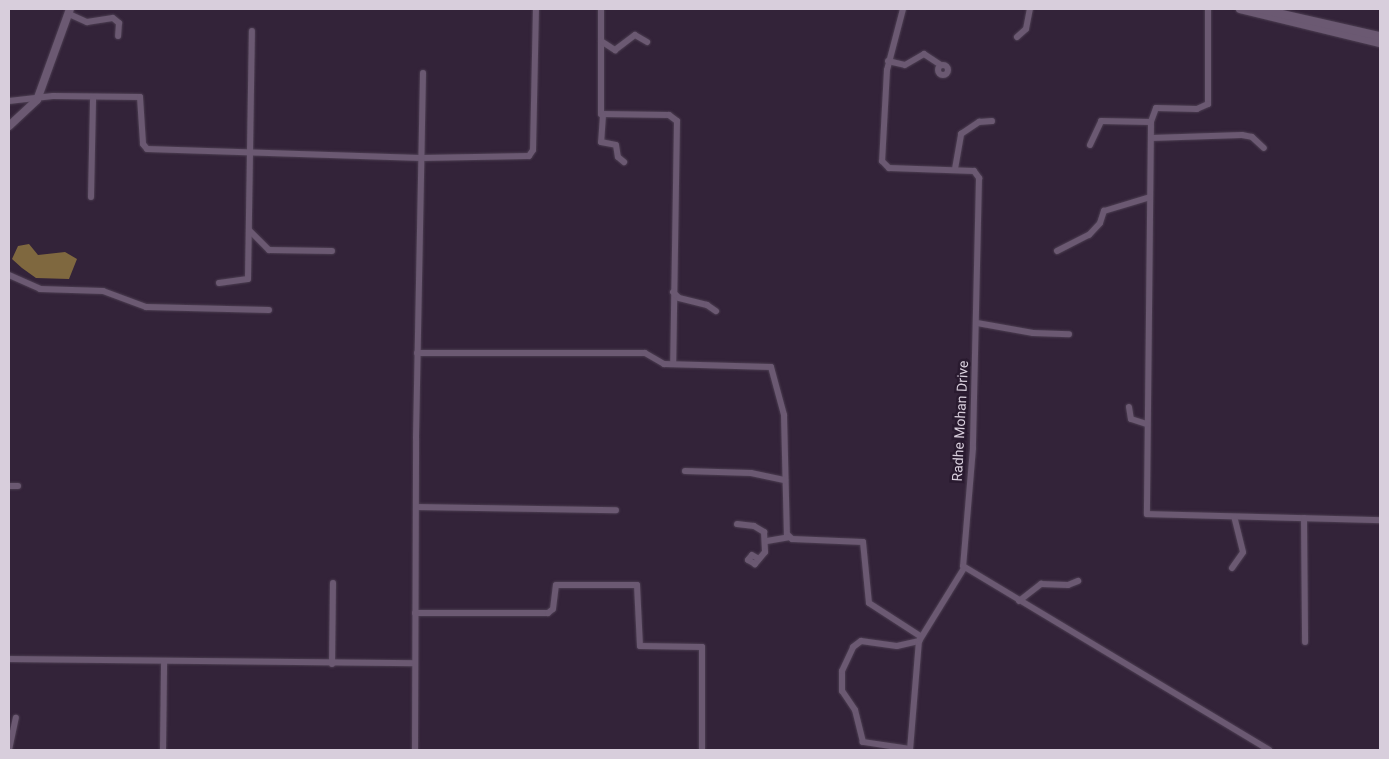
<!DOCTYPE html>
<html>
<head>
<meta charset="utf-8">
<style>
  body { margin:0 }
  #map { position:relative; width:1389px; height:759px; overflow:hidden; background:#332339; font-family:Roboto,sans-serif }
  div>[style] { position:absolute }
  .water>* { inset:0; background:#7f683f }
  .roads { filter:drop-shadow(0 0 1px #4c3e51) drop-shadow(0 0 1px #4c3e51) }
  .minor>* { height:6px; margin:-3px; padding:0 3px; transform-origin:3px; border-radius:3px; background:#6b5972 }
  .minor>.ring { margin:-3px; padding:0; box-sizing:content-box; background:none; border:6px solid #6b5972; border-radius:50% }
  .tertiary>* { height:8px; margin:-4px; padding:0 4px; transform-origin:4px; border-radius:4px; background:#6b5972 }
  span { translate:-50% -50%; white-space:nowrap; text-align:center; line-height:1.15; -webkit-text-stroke:5px #291a2f; paint-order:stroke }
  .street-label { font-size:14px; color:#d8cedc }
  .frame { position:absolute; inset:0; border:10px solid #d8cedc; pointer-events:none }
</style>
</head>
<body>
<div id="map">
  <div class="water">
    <div style="clip-path:polygon(29px 244px,38px 255px,65px 252px,77px 259px,69px 279px,36px 278px,22px 268px,12px 259px,18px 246px)"></div>
  </div>
  <div class="roads">
    <div class="minor">
      <div style="left:601px;top:9px;width:105px;rotate:90deg"></div>
      <div style="left:601px;top:114px;width:68px;rotate:0.8deg"></div>
      <div style="left:669px;top:115px;width:10px;rotate:37deg"></div>
      <div style="left:677px;top:121px;width:243px;rotate:90.9deg"></div>
      <div style="left:903px;top:9px;width:63px;rotate:104.7deg"></div>
      <div style="left:887px;top:70px;width:91px;rotate:93.1deg"></div>
      <div style="left:882px;top:161px;width:10px;rotate:45deg"></div>
      <div style="left:889px;top:168px;width:85px;rotate:2deg"></div>
      <div style="left:974px;top:171px;width:9px;rotate:54deg"></div>
      <div style="left:979px;top:178px;width:270px;rotate:91.3deg"></div>
      <div style="left:973px;top:448px;width:118px;rotate:94.8deg"></div>
      <div style="left:963px;top:566px;width:357px;rotate:31deg"></div>
      <div style="left:1208px;top:9px;width:95px;rotate:90deg"></div>
      <div style="left:1208px;top:104px;width:12px;rotate:156deg"></div>
      <div style="left:1197px;top:109px;width:41px;rotate:-178.6deg"></div>
      <div style="left:1156px;top:108px;width:15px;rotate:110deg"></div>
      <div style="left:1151px;top:122px;width:392px;rotate:90.6deg"></div>
      <div style="left:1147px;top:514px;width:233px;rotate:1.5deg"></div>
      <div style="left:69px;top:14px;width:20px;rotate:24deg"></div>
      <div style="left:87px;top:22px;width:26px;rotate:-9deg"></div>
      <div style="left:113px;top:18px;width:8px;rotate:40deg"></div>
      <div style="left:119px;top:23px;width:13px;rotate:94deg"></div>
      <div style="left:1017px;top:37px;width:12px;rotate:-42deg"></div>
      <div style="left:1026px;top:29px;width:20px;rotate:-79deg"></div>
      <div style="left:601px;top:41px;width:17px;rotate:33deg"></div>
      <div style="left:615px;top:50px;width:25px;rotate:-37deg"></div>
      <div style="left:635px;top:35px;width:14px;rotate:30deg"></div>
      <div style="left:888px;top:61px;width:17px;rotate:13deg"></div>
      <div style="left:905px;top:65px;width:22px;rotate:-30deg"></div>
      <div style="left:924px;top:54px;width:20px;rotate:33deg"></div>
      <div class="ring" style="left:938px;top:65px;width:4px;height:4px"></div>
      <div style="left:9px;top:101px;width:44px;rotate:-6.5deg"></div>
      <div style="left:53px;top:96px;width:87px;rotate:0.7deg"></div>
      <div style="left:140px;top:97px;width:47px;rotate:86.3deg"></div>
      <div style="left:143px;top:144px;width:6px;rotate:51deg"></div>
      <div style="left:147px;top:149px;width:274px;rotate:1.9deg"></div>
      <div style="left:421px;top:158px;width:108px;rotate:-1.1deg"></div>
      <div style="left:529px;top:156px;width:7px;rotate:-56deg"></div>
      <div style="left:533px;top:150px;width:141px;rotate:-88.8deg"></div>
      <div style="left:603px;top:115px;width:27px;rotate:94deg"></div>
      <div style="left:601px;top:142px;width:15px;rotate:11deg"></div>
      <div style="left:616px;top:145px;width:12px;rotate:81deg"></div>
      <div style="left:618px;top:157px;width:8px;rotate:40deg"></div>
      <div style="left:1151px;top:138px;width:91px;rotate:-1.9deg"></div>
      <div style="left:1242px;top:135px;width:10px;rotate:11deg"></div>
      <div style="left:1252px;top:137px;width:16px;rotate:43deg"></div>
      <div style="left:1090px;top:145px;width:26px;rotate:-65deg"></div>
      <div style="left:1101px;top:121px;width:50px;rotate:1.1deg"></div>
      <div style="left:955px;top:169px;width:36px;rotate:-80deg"></div>
      <div style="left:961px;top:134px;width:22px;rotate:-34deg"></div>
      <div style="left:979px;top:122px;width:13px;rotate:-4deg"></div>
      <div style="left:91px;top:197px;width:99px;rotate:-88.8deg"></div>
      <div style="left:250px;top:231px;width:27px;rotate:45deg"></div>
      <div style="left:269px;top:250px;width:63px;rotate:0.9deg"></div>
      <div style="left:1057px;top:251px;width:36px;rotate:-27deg"></div>
      <div style="left:1089px;top:235px;width:16px;rotate:-47deg"></div>
      <div style="left:1100px;top:223px;width:13px;rotate:-72deg"></div>
      <div style="left:1104px;top:211px;width:48px;rotate:-16.9deg"></div>
      <div style="left:9px;top:275px;width:34px;rotate:24deg"></div>
      <div style="left:40px;top:289px;width:63px;rotate:1.8deg"></div>
      <div style="left:103px;top:291px;width:46px;rotate:20.4deg"></div>
      <div style="left:146px;top:307px;width:123px;rotate:1.4deg"></div>
      <div style="left:219px;top:283px;width:29px;rotate:-8deg"></div>
      <div style="left:248px;top:279px;width:248px;rotate:-89.1deg"></div>
      <div style="left:673px;top:292px;width:8px;rotate:45deg"></div>
      <div style="left:679px;top:298px;width:29px;rotate:14deg"></div>
      <div style="left:707px;top:305px;width:11px;rotate:34deg"></div>
      <div style="left:977px;top:323px;width:57px;rotate:10.1deg"></div>
      <div style="left:1033px;top:333px;width:36px;rotate:2deg"></div>
      <div style="left:417px;top:353px;width:228px"></div>
      <div style="left:645px;top:353px;width:22px;rotate:30deg"></div>
      <div style="left:664px;top:364px;width:107px;rotate:1.6deg"></div>
      <div style="left:771px;top:367px;width:50px;rotate:74.8deg"></div>
      <div style="left:784px;top:415px;width:119px;rotate:88.6deg"></div>
      <div style="left:787px;top:534px;width:7px;rotate:45deg"></div>
      <div style="left:792px;top:539px;width:71px;rotate:2.4deg"></div>
      <div style="left:863px;top:542px;width:61px;rotate:84.4deg"></div>
      <div style="left:869px;top:603px;width:61px;rotate:32.9deg"></div>
      <div style="left:1129px;top:407px;width:12px;rotate:81deg"></div>
      <div style="left:1131px;top:419px;width:16px;rotate:18deg"></div>
      <div style="left:685px;top:471px;width:66px;rotate:1.7deg"></div>
      <div style="left:751px;top:473px;width:35px;rotate:12deg"></div>
      <div style="left:9px;top:486px;width:9px"></div>
      <div style="left:416px;top:507px;width:200px;rotate:0.9deg"></div>
      <div style="left:1304px;top:518px;width:124px;rotate:89.5deg"></div>
      <div style="left:737px;top:524px;width:17px;rotate:7deg"></div>
      <div style="left:754px;top:526px;width:12px;rotate:31deg"></div>
      <div style="left:764px;top:532px;width:20px;rotate:87deg"></div>
      <div style="left:765px;top:552px;width:16px;rotate:130deg"></div>
      <div style="left:755px;top:564px;width:8px;rotate:-150deg"></div>
      <div style="left:748px;top:560px;width:6px;rotate:-51deg"></div>
      <div style="left:752px;top:555px;width:8px;rotate:30deg"></div>
      <div style="left:767px;top:541px;width:22px;rotate:-10deg"></div>
      <div style="left:1232px;top:568px;width:19px;rotate:-55deg"></div>
      <div style="left:1243px;top:552px;width:36px;rotate:-104deg"></div>
      <div style="left:1019px;top:601px;width:28px;rotate:-38deg"></div>
      <div style="left:1041px;top:584px;width:27px;rotate:2deg"></div>
      <div style="left:1068px;top:585px;width:11px;rotate:-22deg"></div>
      <div style="left:415px;top:613px;width:133px"></div>
      <div style="left:548px;top:613px;width:6px;rotate:-39deg"></div>
      <div style="left:553px;top:609px;width:24px;rotate:-83deg"></div>
      <div style="left:556px;top:585px;width:81px"></div>
      <div style="left:637px;top:585px;width:61px;rotate:87.2deg"></div>
      <div style="left:640px;top:646px;width:62px;rotate:0.9deg"></div>
      <div style="left:702px;top:647px;width:103px;rotate:90deg"></div>
      <div style="left:9px;top:659px;width:405px;rotate:0.6deg"></div>
      <div style="left:332px;top:664px;width:81px;rotate:-89.3deg"></div>
      <div style="left:910px;top:749px;width:48px;rotate:-171.5deg"></div>
      <div style="left:863px;top:742px;width:33px;rotate:-104deg"></div>
      <div style="left:855px;top:710px;width:23px;rotate:-124deg"></div>
      <div style="left:842px;top:691px;width:20px;rotate:-90deg"></div>
      <div style="left:842px;top:671px;width:26px;rotate:-65deg"></div>
      <div style="left:853px;top:647px;width:10px;rotate:-37deg"></div>
      <div style="left:861px;top:641px;width:36px;rotate:8deg"></div>
      <div style="left:897px;top:646px;width:23px;rotate:-13deg"></div>
      <div style="left:9px;top:750px;width:33px;rotate:-78deg"></div>
      <div style="left:163px;top:750px;width:88px;rotate:-89.3deg"></div>
      <div style="left:415px;top:750px;width:312px;rotate:-89.8deg"></div>
      <div style="left:416px;top:438px;width:365px;rotate:-88.9deg"></div>
      <div style="left:910px;top:750px;width:109px;rotate:-85.3deg"></div>
      <div style="left:919px;top:641px;width:86px;rotate:-58.3deg"></div>
    </div>
    <div class="tertiary">
      <div style="left:1240px;top:9px;width:144px;rotate:13.7deg"></div>
      <div style="left:1260px;top:9px;width:123px;rotate:12.7deg"></div>
      <div style="left:9px;top:126px;width:38px;rotate:-43deg"></div>
      <div style="left:37px;top:100px;width:97px;rotate:-70.1deg"></div>
    </div>
  </div>
  <div class="street-label">
    <span style="left:960px;top:421px;rotate:-87deg">Radhe Mohan Drive</span>
  </div>
  <div class="frame"></div>
</div>
</body>
</html>
